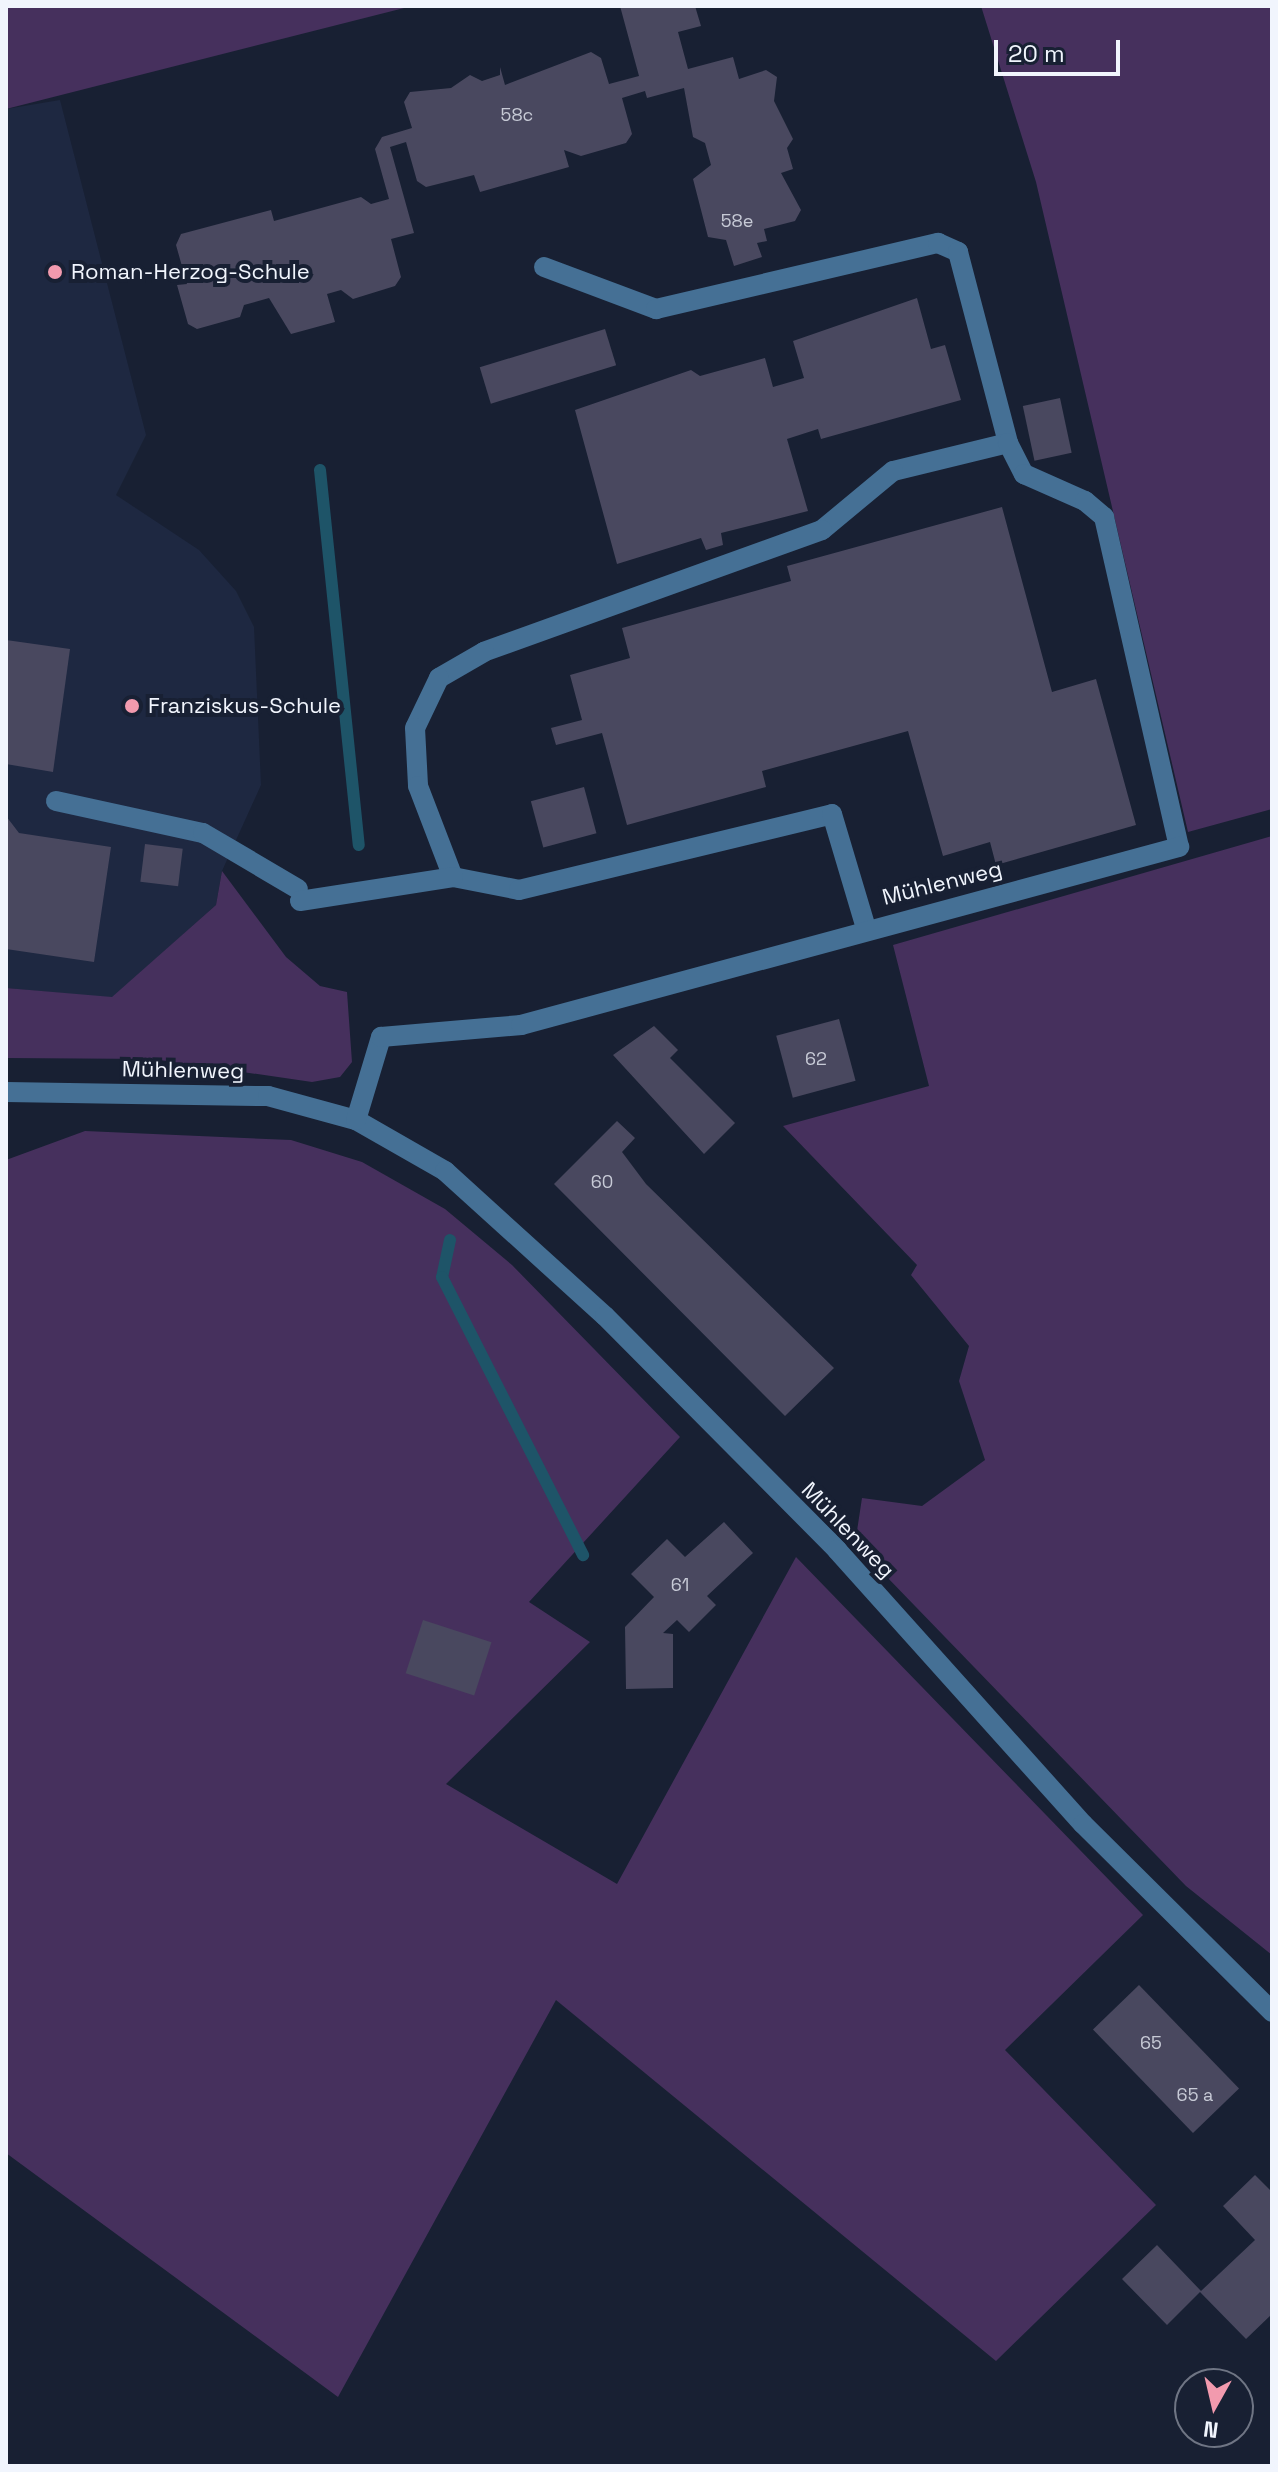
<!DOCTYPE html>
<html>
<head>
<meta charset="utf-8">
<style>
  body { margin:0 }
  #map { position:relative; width:1278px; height:2472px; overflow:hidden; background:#182033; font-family:"Space Grotesk",sans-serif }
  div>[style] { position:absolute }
  .built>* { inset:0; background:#1e2841 }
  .green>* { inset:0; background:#46305d }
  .stream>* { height:12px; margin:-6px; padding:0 6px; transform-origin:6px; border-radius:6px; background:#1e5468 }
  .building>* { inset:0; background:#49485f; transform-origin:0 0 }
  .lane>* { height:20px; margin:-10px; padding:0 10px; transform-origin:10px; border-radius:10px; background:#457095 }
  .street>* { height:20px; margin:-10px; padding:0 10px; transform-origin:10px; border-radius:10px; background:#457095 }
  .dots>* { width:22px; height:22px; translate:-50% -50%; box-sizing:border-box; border:4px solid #182033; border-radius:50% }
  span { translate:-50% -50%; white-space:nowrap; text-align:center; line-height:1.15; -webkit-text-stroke:8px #182033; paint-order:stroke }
  .number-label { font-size:18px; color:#c7cad6 }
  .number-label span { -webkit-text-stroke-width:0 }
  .poi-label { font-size:22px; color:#f1f5fd }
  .left { translate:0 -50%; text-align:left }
  .street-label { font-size:22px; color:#f1f5fd }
  .frame { position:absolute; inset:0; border:8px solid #f1f5fd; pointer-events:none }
  .north { position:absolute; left:1174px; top:2368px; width:80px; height:80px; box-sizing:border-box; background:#182033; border:2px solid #6f7584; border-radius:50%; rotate:188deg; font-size:22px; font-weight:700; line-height:32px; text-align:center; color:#f1f5fd }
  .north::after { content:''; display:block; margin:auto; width:28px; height:36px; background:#f29aae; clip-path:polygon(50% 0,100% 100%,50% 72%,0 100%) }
  .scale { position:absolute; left:994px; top:40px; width:126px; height:36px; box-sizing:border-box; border:4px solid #f1f5fd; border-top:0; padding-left:10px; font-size:24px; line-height:28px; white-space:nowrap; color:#f1f5fd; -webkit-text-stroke:6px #182033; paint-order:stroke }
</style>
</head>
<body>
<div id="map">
  <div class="built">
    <div style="clip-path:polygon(60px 100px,146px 435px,116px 495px,199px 550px,236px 591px,254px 627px,261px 785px,222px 871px,216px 905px,112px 998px,6px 988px,6px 109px)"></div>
  </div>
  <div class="green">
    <div style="clip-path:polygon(6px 6px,412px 6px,6px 109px)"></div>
    <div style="clip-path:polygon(981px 6px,1272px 6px,1272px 809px,1188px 832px,1036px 182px)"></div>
    <div style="clip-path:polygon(1272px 836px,1272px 1955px,1186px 1886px,855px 1544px,862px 1498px,922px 1506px,985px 1460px,959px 1381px,969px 1346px,911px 1275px,917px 1265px,783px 1126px,929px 1086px,893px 945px)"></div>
    <div style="clip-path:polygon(222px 871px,286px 957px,320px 986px,347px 992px,352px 1062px,340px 1077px,312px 1082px,153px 1059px,6px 1058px,6px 988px,112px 997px,216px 905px)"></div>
    <div style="clip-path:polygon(85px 1131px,291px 1140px,362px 1162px,445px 1209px,512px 1265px,680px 1437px,529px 1602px,590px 1642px,446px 1784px,617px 1884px,796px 1557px,1143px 1915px,1005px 2050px,1156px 2205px,996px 2361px,556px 2000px,338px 2397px,6px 2153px,6px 1160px)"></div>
  </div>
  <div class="stream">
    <div style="left:320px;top:470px;width:377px;rotate:84.1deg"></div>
    <div style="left:450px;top:1240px;width:38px;rotate:102deg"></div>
    <div style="left:442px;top:1277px;width:312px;rotate:63.1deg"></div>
  </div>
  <div class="building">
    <div style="clip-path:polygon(620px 6px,695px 6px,701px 26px,678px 32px,688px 69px,733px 57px,739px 79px,766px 70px,777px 77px,774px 101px,793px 139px,787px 148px,793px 169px,781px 173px,801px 210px,795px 221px,764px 229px,767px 241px,757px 243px,762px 257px,734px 266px,726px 240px,708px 237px,693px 179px,711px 165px,705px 143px,693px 137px,684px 88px,647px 98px,645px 91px,622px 98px,632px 134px,626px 143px,581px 156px,564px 150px,569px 167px,480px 192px,474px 175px,426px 187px,417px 181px,406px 142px,390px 147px,414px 233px,391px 239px,401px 277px,395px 286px,353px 299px,341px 290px,327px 294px,335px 322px,291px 334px,269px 298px,244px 305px,240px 317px,197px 329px,188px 324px,177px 285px,187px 284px,176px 245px,181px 234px,271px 210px,274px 221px,361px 197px,371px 204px,389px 199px,375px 149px,382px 137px,412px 128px,404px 102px,410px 92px,451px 88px,470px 75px,482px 81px,500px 75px,500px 67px,505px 85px,591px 52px,601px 58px,609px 84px,639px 76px)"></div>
    <div style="clip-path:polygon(917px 298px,931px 349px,945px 345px,961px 400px,821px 439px,818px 429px,787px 439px,808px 511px,721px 533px,723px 545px,706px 550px,701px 538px,617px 564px,575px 410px,691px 370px,700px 376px,765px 358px,773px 387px,804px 378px,793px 341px)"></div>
    <div style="left:605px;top:329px;width:38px;height:131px;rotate:73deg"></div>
    <div style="left:1060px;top:398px;width:56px;height:38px;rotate:78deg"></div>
    <div style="clip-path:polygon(1002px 507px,1052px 692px,1096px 679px,1136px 825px,996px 865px,990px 842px,943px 856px,908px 731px,762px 771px,766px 787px,627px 825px,602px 733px,556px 745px,551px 728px,582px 720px,570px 675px,630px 658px,622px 628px,791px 581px,787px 566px)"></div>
    <div style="clip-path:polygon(6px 640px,70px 649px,53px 772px,6px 764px)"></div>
    <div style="left:584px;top:787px;width:48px;height:55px;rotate:75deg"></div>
    <div style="clip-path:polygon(6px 816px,19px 833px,111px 847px,94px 962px,6px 949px)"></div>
    <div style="left:145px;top:844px;width:38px;height:38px;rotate:7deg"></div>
    <div style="left:839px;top:1019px;width:64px;height:65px;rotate:75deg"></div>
    <div style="clip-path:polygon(654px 1026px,678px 1050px,670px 1058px,735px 1123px,704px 1154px,613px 1055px)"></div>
    <div style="clip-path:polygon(617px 1121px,635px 1138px,622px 1152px,646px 1184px,834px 1368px,785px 1416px,554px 1184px)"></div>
    <div style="clip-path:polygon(724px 1522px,753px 1553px,707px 1596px,716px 1605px,689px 1632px,677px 1620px,663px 1633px,673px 1634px,673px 1688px,626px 1689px,625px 1627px,654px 1597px,631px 1574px,667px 1539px,685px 1557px)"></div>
    <div style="left:423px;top:1620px;width:72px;height:56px;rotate:18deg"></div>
    <div style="left:1139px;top:1985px;width:144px;height:64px;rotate:46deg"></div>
    <div style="clip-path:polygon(1255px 2175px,1272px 2192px,1272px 2314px,1246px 2339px,1200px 2292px,1167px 2325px,1122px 2279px,1157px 2245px,1201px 2291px,1255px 2240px,1223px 2206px)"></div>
  </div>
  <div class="lane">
    <div style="left:544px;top:267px;width:120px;rotate:20.6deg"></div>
    <div style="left:656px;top:309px;width:290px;rotate:-13.2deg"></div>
    <div style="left:938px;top:243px;width:22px;rotate:24deg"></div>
    <div style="left:958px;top:252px;width:197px;rotate:75.3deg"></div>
    <div style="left:1008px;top:443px;width:118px;rotate:166.3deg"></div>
    <div style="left:893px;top:471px;width:92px;rotate:140.3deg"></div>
    <div style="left:822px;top:530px;width:359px;rotate:160.2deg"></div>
    <div style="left:484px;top:652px;width:52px;rotate:150deg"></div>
    <div style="left:439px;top:678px;width:55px;rotate:115.6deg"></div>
    <div style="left:415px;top:728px;width:58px;rotate:87deg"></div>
    <div style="left:418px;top:786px;width:97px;rotate:69deg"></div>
    <div style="left:453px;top:877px;width:67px;rotate:11.1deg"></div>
    <div style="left:519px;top:890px;width:322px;rotate:-13.6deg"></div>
    <div style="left:832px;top:814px;width:119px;rotate:73.4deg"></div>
    <div style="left:1008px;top:443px;width:35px;rotate:63deg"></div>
    <div style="left:1024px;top:474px;width:67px;rotate:23.9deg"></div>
    <div style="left:1085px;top:501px;width:25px;rotate:40deg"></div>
    <div style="left:1104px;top:517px;width:338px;rotate:77.2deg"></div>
    <div style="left:56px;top:801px;width:150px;rotate:12.3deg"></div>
    <div style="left:203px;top:833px;width:110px;rotate:30.5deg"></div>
    <div style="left:300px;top:901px;width:155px;rotate:-8.9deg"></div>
  </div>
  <div class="street">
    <div style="left:6px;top:1092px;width:262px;rotate:0.9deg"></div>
    <div style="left:268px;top:1096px;width:91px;rotate:15.3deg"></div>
    <div style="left:356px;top:1120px;width:103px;rotate:29.8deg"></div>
    <div style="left:445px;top:1171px;width:216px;rotate:42.2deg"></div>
    <div style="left:605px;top:1316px;width:330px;rotate:45.2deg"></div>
    <div style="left:837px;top:1550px;width:368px;rotate:48.1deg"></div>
    <div style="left:1083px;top:1824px;width:267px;rotate:44.8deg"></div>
    <div style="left:356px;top:1120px;width:87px;rotate:-73.2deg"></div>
    <div style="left:381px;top:1037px;width:141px;rotate:-4.9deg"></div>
    <div style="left:521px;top:1025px;width:682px;rotate:-15.14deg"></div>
  </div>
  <div class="dots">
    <div style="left:55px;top:272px;background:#f29aae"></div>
    <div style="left:132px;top:706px;background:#f29aae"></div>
  </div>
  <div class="number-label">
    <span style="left:517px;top:115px">58c</span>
    <span style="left:737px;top:221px">58e</span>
    <span style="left:816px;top:1059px">62</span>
    <span style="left:602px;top:1182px">60</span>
    <span style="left:680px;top:1585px">61</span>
    <span style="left:1151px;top:2043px">65</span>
    <span style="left:1195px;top:2095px">65 a</span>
  </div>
  <div class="poi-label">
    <span class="left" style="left:71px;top:272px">Roman-Herzog-Schule</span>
    <span class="left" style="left:148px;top:706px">Franziskus-Schule</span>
  </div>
  <div class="street-label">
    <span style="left:942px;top:883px;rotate:-14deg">Mühlenweg</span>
    <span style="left:183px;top:1070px;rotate:1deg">Mühlenweg</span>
    <span style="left:848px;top:1530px;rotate:46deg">Mühlenweg</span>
  </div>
  <div class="frame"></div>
  <div class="north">N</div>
  <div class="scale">20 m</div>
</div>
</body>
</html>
